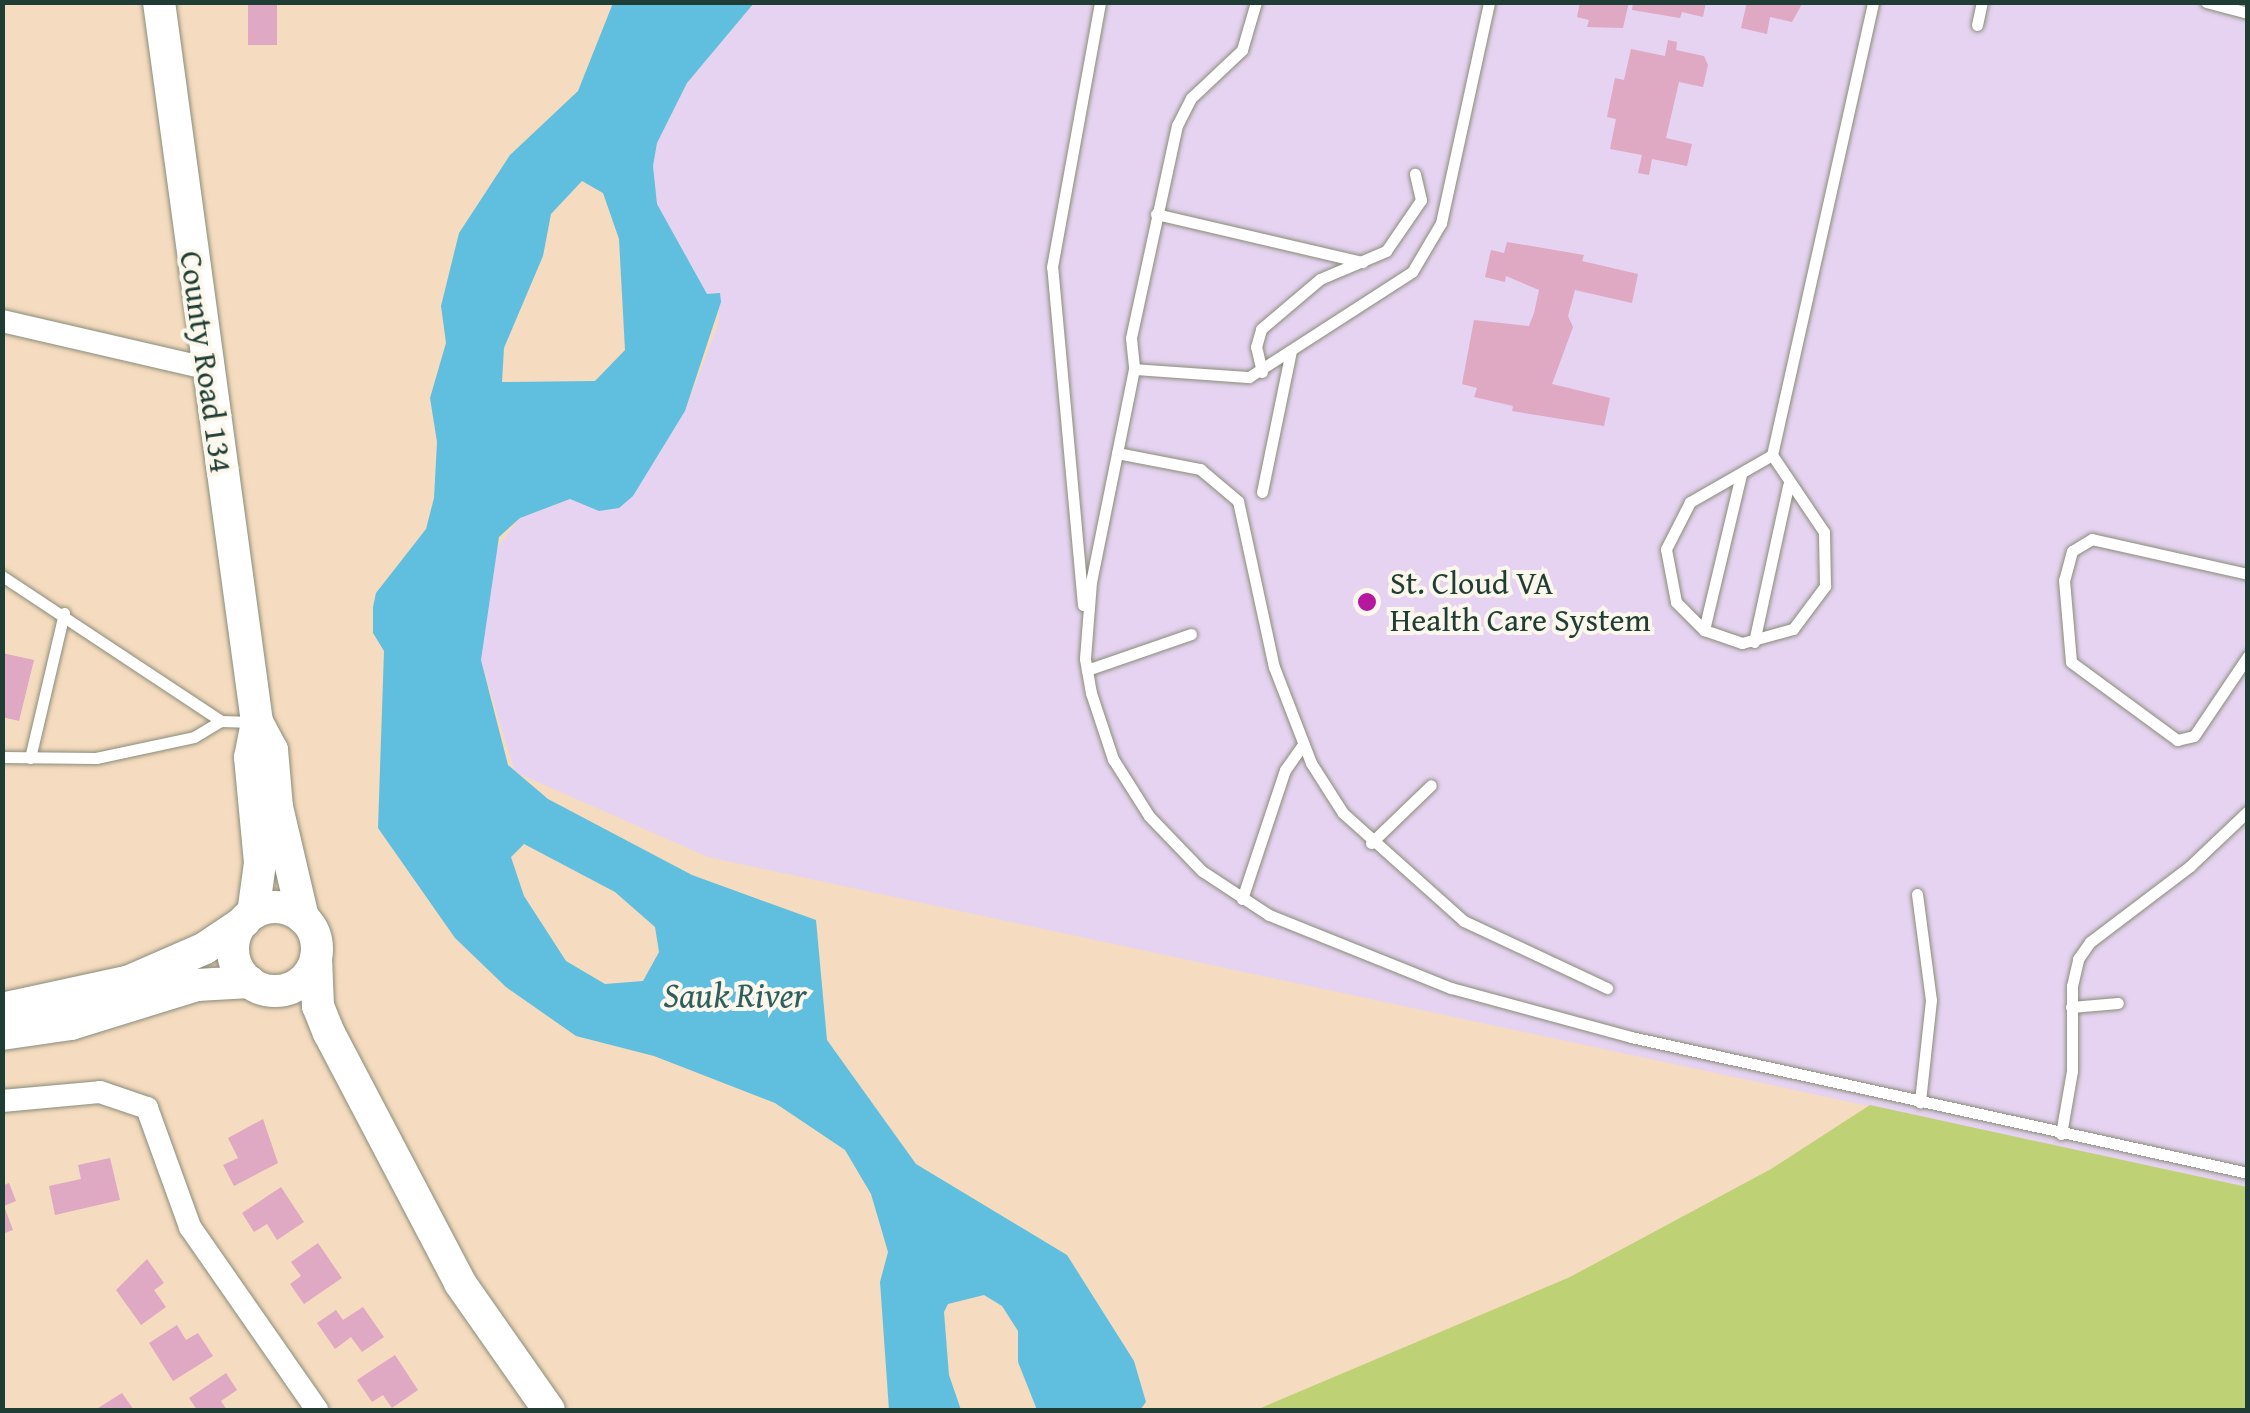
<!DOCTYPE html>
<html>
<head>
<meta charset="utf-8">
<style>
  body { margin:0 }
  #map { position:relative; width:2250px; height:1413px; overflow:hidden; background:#f5dbbf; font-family:"Gentium Book Plus",serif }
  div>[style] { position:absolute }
  .built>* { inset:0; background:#e5d3f1 }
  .green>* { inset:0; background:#bed275 }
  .water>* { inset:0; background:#60bfde }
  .building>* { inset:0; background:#dfa8c3; transform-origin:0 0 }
  .roads { filter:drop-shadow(0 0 2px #8a8c7a) drop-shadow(0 0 2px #8a8c7a) }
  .lane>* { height:11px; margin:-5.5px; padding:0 5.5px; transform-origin:5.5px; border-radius:5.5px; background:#fff }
  .street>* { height:22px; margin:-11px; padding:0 11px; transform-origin:11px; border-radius:11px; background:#fff }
  .secondary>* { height:32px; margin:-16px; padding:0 16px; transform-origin:16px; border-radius:16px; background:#fff }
  .secondary>.ring { margin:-16px; padding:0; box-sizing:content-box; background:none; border:32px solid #fff; border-radius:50% }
  .dots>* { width:28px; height:28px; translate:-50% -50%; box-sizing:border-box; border:5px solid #fbf7ec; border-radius:50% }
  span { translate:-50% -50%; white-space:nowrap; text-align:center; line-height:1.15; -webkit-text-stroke:8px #fbf7ec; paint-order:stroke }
  .street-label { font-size:32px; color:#1f3d34 }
  .poi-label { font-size:32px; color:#1f3d34 }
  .left { translate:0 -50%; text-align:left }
  .water-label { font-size:35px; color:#2f5e5e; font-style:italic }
  .frame { position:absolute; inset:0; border:5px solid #1f3d34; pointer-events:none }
</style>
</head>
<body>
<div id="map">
  <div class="built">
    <div style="clip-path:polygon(754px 3px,2247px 3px,2247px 1187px,708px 857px,515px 772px,481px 660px,494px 552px,520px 518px,571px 499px,586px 501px,685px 411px,718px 325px,720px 294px,707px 295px,657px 204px,653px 166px,657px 143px,687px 83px)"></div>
  </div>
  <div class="green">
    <div style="clip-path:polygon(1870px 1105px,2247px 1187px,2247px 1410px,1256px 1410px,1570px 1277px,1771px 1169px)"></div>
  </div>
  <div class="water">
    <div style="clip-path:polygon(evenodd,613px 3px,754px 3px,687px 83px,657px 143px,653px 166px,657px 204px,707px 294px,720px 293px,721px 302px,685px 411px,633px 496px,619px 508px,599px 511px,570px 499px,520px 518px,499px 537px,481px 660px,508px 765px,548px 799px,692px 875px,816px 920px,827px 1040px,916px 1164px,1067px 1255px,1134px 1361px,1146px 1402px,1140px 1410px,1037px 1410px,1018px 1362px,1018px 1331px,1002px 1306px,984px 1295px,948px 1304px,944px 1312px,949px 1375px,961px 1410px,889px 1410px,880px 1282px,888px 1252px,871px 1194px,845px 1150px,775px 1103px,654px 1056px,576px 1036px,506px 987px,455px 938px,378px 828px,384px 651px,373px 633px,373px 607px,376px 593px,426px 529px,434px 498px,437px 442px,430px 398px,446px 343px,441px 306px,459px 233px,510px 155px,578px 91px,613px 3px,582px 181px,603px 193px,619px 239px,625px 350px,595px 381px,502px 382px,504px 348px,543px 256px,551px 214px,582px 181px,613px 3px,524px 844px,615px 892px,655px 927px,659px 952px,643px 981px,605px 984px,566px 961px,524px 896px,511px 857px,524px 844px)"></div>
  </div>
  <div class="building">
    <div style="left:248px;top:2px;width:29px;height:43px"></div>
    <div style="clip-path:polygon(1580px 2px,1629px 2px,1623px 28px,1587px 27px,1589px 20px,1577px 17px)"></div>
    <div style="clip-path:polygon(1633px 2px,1706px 2px,1703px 17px,1682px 12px,1680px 18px,1632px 10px)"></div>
    <div style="clip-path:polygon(1747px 2px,1803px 2px,1792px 22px,1770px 17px,1767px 34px,1741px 28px)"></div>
    <div style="clip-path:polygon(1668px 40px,1677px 42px,1676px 50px,1704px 56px,1708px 65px,1703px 87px,1679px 82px,1666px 138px,1692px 144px,1687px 166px,1652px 159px,1649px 175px,1638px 173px,1642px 155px,1610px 149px,1616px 119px,1607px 117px,1615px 78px,1624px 80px,1631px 49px,1665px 56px)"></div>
    <div style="clip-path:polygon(1507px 242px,1584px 255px,1582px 261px,1638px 274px,1632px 303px,1575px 290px,1568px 316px,1573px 327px,1552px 384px,1610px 398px,1604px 426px,1512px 411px,1513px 406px,1474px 397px,1477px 388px,1462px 384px,1474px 320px,1529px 326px,1534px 313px,1539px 290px,1506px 276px,1505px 282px,1485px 277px,1491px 250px,1504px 253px)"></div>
    <div style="clip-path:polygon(2px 653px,34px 660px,19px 721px,2px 717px)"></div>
    <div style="clip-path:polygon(263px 1119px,278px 1163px,234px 1186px,223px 1165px,238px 1158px,228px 1138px)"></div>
    <div style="clip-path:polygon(110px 1158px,120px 1200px,55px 1215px,49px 1186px,81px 1179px,78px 1165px)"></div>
    <div style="clip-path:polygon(9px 1183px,16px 1201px,4px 1206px,13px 1230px,2px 1234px,2px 1186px)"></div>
    <div style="clip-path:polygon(281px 1187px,304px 1222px,277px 1240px,267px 1224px,254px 1232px,242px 1213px)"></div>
    <div style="clip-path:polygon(318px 1243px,342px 1278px,304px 1304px,290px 1284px,301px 1276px,291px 1262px)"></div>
    <div style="clip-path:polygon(147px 1259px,164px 1283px,154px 1290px,166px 1307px,141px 1325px,116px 1290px)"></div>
    <div style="clip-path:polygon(363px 1307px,384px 1337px,362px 1352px,351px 1337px,335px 1349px,317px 1323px,336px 1310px,343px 1320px)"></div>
    <div style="clip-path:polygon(177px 1325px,186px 1340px,198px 1333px,213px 1356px,173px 1381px,149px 1343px)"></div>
    <div style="clip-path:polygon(395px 1355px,418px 1390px,392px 1408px,383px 1395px,372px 1402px,357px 1380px)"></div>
    <div style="clip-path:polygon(226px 1373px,237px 1390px,221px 1401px,227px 1410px,197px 1410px,189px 1398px)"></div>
    <div style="clip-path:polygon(122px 1393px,134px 1410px,95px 1410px)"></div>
  </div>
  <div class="roads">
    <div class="lane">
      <div style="left:1256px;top:2px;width:50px;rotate:106.3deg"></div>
      <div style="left:1242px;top:50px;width:70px;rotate:136.7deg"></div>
      <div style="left:1191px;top:98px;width:30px;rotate:117deg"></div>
      <div style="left:1177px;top:125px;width:218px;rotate:102.2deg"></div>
      <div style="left:1131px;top:338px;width:31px;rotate:84deg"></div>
      <div style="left:1134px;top:369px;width:217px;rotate:101.4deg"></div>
      <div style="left:1091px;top:582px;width:77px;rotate:94.5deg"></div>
      <div style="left:1085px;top:659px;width:35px;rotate:80deg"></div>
      <div style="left:1091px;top:693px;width:70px;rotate:71.6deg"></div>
      <div style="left:1113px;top:759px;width:67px;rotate:57.7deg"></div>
      <div style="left:1149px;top:816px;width:76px;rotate:46.1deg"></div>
      <div style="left:1202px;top:871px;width:80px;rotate:33.3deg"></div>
      <div style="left:1269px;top:915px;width:196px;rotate:21.9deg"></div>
      <div style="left:1451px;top:988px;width:187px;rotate:15.2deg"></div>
      <div style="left:1631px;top:1037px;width:632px;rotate:12.43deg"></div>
      <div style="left:2206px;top:2px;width:43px;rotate:14.7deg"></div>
      <div style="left:1977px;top:25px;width:24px;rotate:-78deg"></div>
      <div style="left:1156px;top:214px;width:212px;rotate:13.1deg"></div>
      <div style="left:1134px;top:369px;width:115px;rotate:4deg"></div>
      <div style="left:1249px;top:377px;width:194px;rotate:-32.8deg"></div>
      <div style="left:1412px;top:272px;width:57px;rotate:-59.4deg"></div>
      <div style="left:1441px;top:223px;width:226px;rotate:-77.7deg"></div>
      <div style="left:1262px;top:372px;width:26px;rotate:-103deg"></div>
      <div style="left:1256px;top:347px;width:19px;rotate:-74deg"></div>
      <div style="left:1261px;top:329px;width:77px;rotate:-40.3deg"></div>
      <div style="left:1320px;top:279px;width:72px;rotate:-23deg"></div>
      <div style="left:1386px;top:251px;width:62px;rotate:-55.5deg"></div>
      <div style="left:1421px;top:200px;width:27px;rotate:-103deg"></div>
      <div style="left:1117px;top:453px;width:85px;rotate:10.9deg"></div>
      <div style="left:1200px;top:469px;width:50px;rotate:40.1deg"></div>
      <div style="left:1238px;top:501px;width:170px;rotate:77.8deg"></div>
      <div style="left:1274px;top:667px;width:103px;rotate:68.9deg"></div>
      <div style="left:1311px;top:763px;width:59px;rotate:57.4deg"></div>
      <div style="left:1343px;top:813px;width:162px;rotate:41.8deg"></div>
      <div style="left:1464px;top:921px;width:158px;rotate:25.1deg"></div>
      <div style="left:1772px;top:455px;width:95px;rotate:150.2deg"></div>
      <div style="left:1690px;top:502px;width:53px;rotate:117.1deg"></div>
      <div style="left:1666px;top:549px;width:54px;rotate:79.3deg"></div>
      <div style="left:1676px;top:602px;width:40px;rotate:45deg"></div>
      <div style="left:1704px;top:630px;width:40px;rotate:18.9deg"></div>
      <div style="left:1742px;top:643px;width:53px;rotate:-15.4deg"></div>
      <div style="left:1793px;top:629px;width:54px;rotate:-53.3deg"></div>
      <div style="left:1825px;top:586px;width:54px;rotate:-91.1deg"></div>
      <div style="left:1824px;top:532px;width:93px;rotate:-124deg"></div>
      <div style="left:1772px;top:455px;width:464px;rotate:-77.4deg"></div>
      <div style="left:1262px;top:492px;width:144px;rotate:-78.4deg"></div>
      <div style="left:2248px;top:574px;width:160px;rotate:-167.4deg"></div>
      <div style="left:2092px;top:539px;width:23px;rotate:149deg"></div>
      <div style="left:2072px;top:551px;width:30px;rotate:105deg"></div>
      <div style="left:2064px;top:580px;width:82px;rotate:85.1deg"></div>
      <div style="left:2071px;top:662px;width:132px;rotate:36.3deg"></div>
      <div style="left:2177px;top:740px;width:17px;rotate:-13deg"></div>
      <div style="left:2194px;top:736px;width:97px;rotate:-56deg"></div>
      <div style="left:2px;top:576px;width:263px;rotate:33.5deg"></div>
      <div style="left:1083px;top:605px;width:339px;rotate:-95.2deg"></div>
      <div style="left:1052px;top:267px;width:269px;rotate:-79.7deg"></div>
      <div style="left:1704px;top:630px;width:159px;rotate:-76.6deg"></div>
      <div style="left:1754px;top:642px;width:160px;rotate:-77.7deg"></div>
      <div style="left:1087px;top:670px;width:110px;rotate:-19.1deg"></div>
      <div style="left:2px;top:757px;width:94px;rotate:0.6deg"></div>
      <div style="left:96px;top:758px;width:100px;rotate:-12.1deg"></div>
      <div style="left:194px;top:737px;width:31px;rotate:-31deg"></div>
      <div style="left:221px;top:721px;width:32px;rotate:2deg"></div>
      <div style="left:30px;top:758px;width:149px;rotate:-76.8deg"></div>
      <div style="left:1371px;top:843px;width:83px;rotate:-44deg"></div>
      <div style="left:1917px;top:894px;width:107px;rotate:82.5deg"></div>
      <div style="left:1931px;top:1000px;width:103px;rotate:96.2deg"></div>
      <div style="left:1242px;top:899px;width:136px;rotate:-71.6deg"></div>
      <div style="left:1285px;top:770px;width:32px;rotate:-55deg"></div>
      <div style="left:2071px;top:1007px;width:47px;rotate:-4.9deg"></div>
      <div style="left:2061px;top:1134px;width:64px;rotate:-80.1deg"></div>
      <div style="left:2072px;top:1071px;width:85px;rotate:-90deg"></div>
      <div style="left:2072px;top:986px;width:28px;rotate:-77deg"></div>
      <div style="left:2078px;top:959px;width:21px;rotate:-55deg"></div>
      <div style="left:2090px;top:942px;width:126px;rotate:-37.2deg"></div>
      <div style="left:2190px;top:866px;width:80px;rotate:-43.5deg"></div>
    </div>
    <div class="street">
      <div style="left:2px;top:321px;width:209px;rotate:13deg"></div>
      <div style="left:2px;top:1101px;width:98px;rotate:-5.2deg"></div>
      <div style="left:100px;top:1092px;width:50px;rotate:18.8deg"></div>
      <div style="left:147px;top:1108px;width:127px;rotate:70.1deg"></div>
      <div style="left:190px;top:1227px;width:223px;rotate:55.2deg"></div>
    </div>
    <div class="secondary">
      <div style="left:159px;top:2px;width:727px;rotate:82.25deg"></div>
      <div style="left:257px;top:722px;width:36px;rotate:101deg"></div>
      <div style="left:250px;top:757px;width:106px;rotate:84.6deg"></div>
      <div style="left:260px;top:863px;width:51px;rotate:97.8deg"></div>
      <div style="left:257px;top:722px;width:32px;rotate:62deg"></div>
      <div style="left:272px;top:750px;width:57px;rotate:85deg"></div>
      <div style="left:277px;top:807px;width:114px;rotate:76.8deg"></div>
      <div class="ring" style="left:233px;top:907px;width:52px;height:52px"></div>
      <div style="left:316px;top:958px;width:48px;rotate:87.6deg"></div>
      <div style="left:318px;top:1006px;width:29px;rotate:68deg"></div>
      <div style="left:329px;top:1033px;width:282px;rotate:62.3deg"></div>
      <div style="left:460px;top:1283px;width:155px;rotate:55deg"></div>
      <div style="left:2px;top:1009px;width:131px;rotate:-12.3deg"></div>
      <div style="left:130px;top:981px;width:82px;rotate:-23.7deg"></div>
      <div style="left:205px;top:948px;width:48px;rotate:-34deg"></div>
      <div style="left:2px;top:1034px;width:70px;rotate:-8.2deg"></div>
      <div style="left:71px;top:1024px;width:132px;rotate:-17.2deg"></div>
      <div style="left:197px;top:985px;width:53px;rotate:-3.2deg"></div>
    </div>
  </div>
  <div class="dots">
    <div style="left:1367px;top:602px;background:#b5179e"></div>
  </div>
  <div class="street-label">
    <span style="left:206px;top:362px;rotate:82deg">County Road 134</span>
  </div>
  <div class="poi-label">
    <span class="left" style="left:1390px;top:602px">St. Cloud VA<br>Health Care System</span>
  </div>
  <div class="water-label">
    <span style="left:735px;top:995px">Sauk River</span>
  </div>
  <div class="frame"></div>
</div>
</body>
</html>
